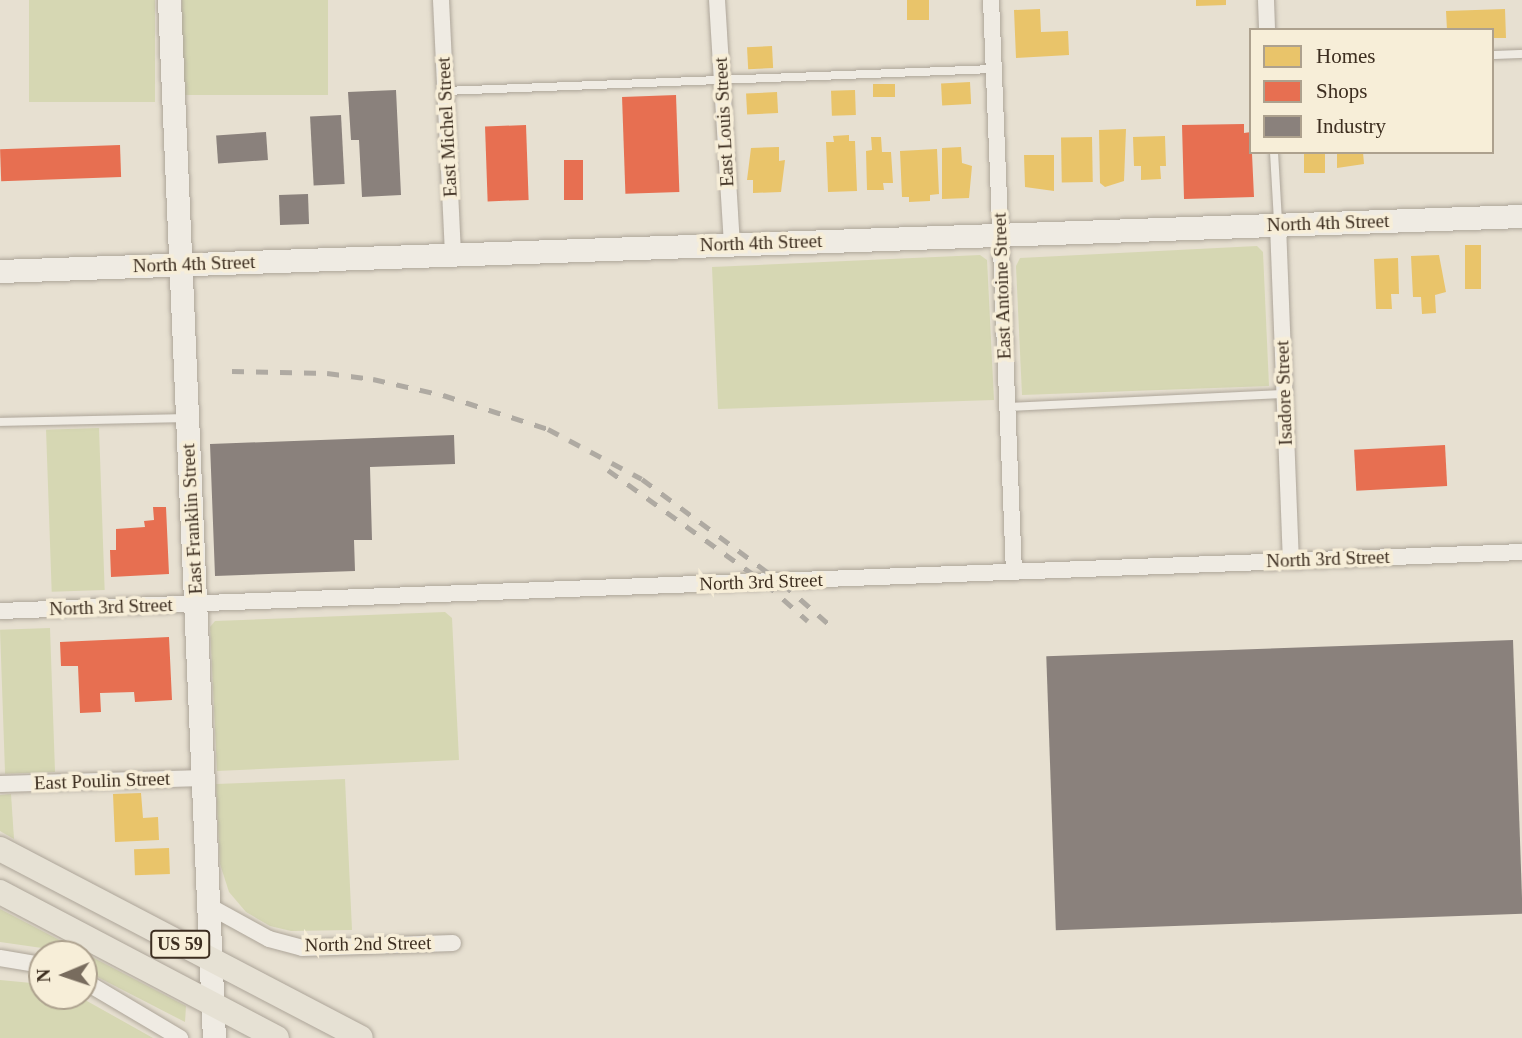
<!DOCTYPE html>
<html>
<head>
<meta charset="utf-8">
<style>
  body { margin:0 }
  #map { position:relative; width:1522px; height:1038px; overflow:hidden; background:#e7e0d1; font-family:"Times New Roman",serif }
  div>[style] { position:absolute }
  .green>* { inset:0; background:#d6d7b3; transform-origin:0 0 }
  .homes>* { inset:0; background:#e9c46a; transform-origin:0 0 }
  .shops>* { inset:0; background:#e76f51; transform-origin:0 0 }
  .industry>* { inset:0; background:#8a817c; transform-origin:0 0 }
  .roads { filter:drop-shadow(0 0 2px #ada599) drop-shadow(0 0 2px #ada599) }
  .lane>* { height:8px; margin:-4px; padding:0 4px; transform-origin:4px; border-radius:4px; background:#efebe3 }
  .street>* { height:16px; margin:-8px; padding:0 8px; transform-origin:8px; border-radius:8px; background:#efebe3 }
  .secondary>* { height:23px; margin:-11.5px; padding:0 11.5px; transform-origin:11.5px; border-radius:11.5px; background:#efebe3 }
  .primary>* { height:24px; margin:-12px; padding:0 12px; transform-origin:12px; border-radius:12px; background:#e6e1d4 }
  .rail>* { height:5px; margin-top:-2.5px; transform-origin:0; background:repeating-linear-gradient(90deg,#afaaa2 0 12px,transparent 0 24px) }
  span { translate:-50% -50%; white-space:nowrap; text-align:center; line-height:1.15; -webkit-text-stroke:7px #f7eed8; paint-order:stroke }
  .shield-label span { padding:2px 5px; background:#f7eed8; border:2px solid; border-radius:5px; -webkit-text-stroke-width:0 }
  .shield-label { font-size:18px; color:#3d2e20; font-weight:700 }
  .street-label { font-size:19px; color:#3d2e20 }
  .legend { position:absolute; left:1249px; top:28px; width:245px; height:126px; box-sizing:border-box; background:#f7eed8; border:2px solid #ada18e; margin:0; padding:9px 12px; list-style:none; font-size:21px; color:#3d2e20 }
  .legend li { display:flex; align-items:center; gap:14px; height:35px }
  .legend b { width:35px; border:2px solid #ada18e }
  .north { position:absolute; left:28px; top:940px; width:70px; height:70px; box-sizing:border-box; background:#f7eed8; border:2px solid #ada18e; border-radius:50%; rotate:268deg; font-size:19px; font-weight:700; line-height:28px; text-align:center; color:#3d2e20 }
  .north::after { content:''; display:block; margin:auto; width:24px; height:32px; background:#786c5e; clip-path:polygon(50% 0,100% 100%,50% 72%,0 100%) }
</style>
</head>
<body>
<div id="map">
  <div class="green">
    <div style="left:29px;top:0;width:126px;height:102px"></div>
    <div style="left:182px;top:0;width:146px;height:95px"></div>
    <div style="clip-path:polygon(1257px 246px,1263px 252px,1269px 386px,1022px 395px,1016px 266px,1020px 258px)"></div>
    <div style="clip-path:polygon(980px 255px,987px 260px,994px 400px,718px 409px,712px 267px)"></div>
    <div style="left:99px;top:428px;width:162px;height:53px;rotate:88deg"></div>
    <div style="clip-path:polygon(445px 612px,452px 618px,459px 760px,217px 771px,210px 627px,215px 621px)"></div>
    <div style="left:50px;top:628px;width:144px;height:50px;rotate:88deg"></div>
    <div style="clip-path:polygon(345px 779px,352px 930px,291px 931px,270px 926px,246px 912px,229px 892px,220px 864px,216px 784px)"></div>
    <div style="clip-path:polygon(11px 794px,14px 839px,0 831px,0 795px)"></div>
    <div style="clip-path:polygon(0 909px,186px 1006px,185px 1022px,84px 970px,84px 954px,54px 954px,42px 948px,0 942px)"></div>
    <div style="clip-path:polygon(0 980px,42px 984px,42px 996px,78px 996px,153px 1038px,0 1038px)"></div>
  </div>
  <div class="homes">
    <div style="left:907px;top:0;width:22px;height:20px"></div>
    <div style="clip-path:polygon(1196px 0,1226px 0,1226px 5px,1196px 6px)"></div>
    <div style="clip-path:polygon(1040px 9px,1041px 32px,1068px 31px,1069px 55px,1016px 58px,1014px 10px)"></div>
    <div style="clip-path:polygon(1505px 9px,1506px 38px,1492px 38px,1492px 30px,1447px 30px,1446px 11px)"></div>
    <div style="left:772px;top:46px;width:22px;height:25px;rotate:87deg"></div>
    <div style="left:970px;top:82px;width:22px;height:29px;rotate:87deg"></div>
    <div style="left:873px;top:84px;width:22px;height:13px"></div>
    <div style="left:855px;top:90px;width:25px;height:24px;rotate:88deg"></div>
    <div style="left:777px;top:92px;width:21px;height:31px;rotate:87deg"></div>
    <div style="clip-path:polygon(1126px 129px,1124px 181px,1105px 187px,1100px 183px,1099px 130px)"></div>
    <div style="clip-path:polygon(849px 135px,849px 141px,855px 141px,857px 191px,828px 192px,826px 142px,834px 142px,833px 136px)"></div>
    <div style="clip-path:polygon(1165px 136px,1166px 166px,1160px 166px,1161px 179px,1141px 180px,1141px 166px,1134px 166px,1133px 137px)"></div>
    <div style="clip-path:polygon(871px 137px,881px 137px,882px 152px,891px 152px,893px 183px,883px 183px,884px 190px,867px 190px,866px 151px,872px 150px)"></div>
    <div style="left:1092px;top:137px;width:45px;height:31px;rotate:89deg"></div>
    <div style="clip-path:polygon(779px 147px,779px 161px,785px 160px,781px 192px,753px 193px,753px 180px,747px 180px,751px 148px)"></div>
    <div style="clip-path:polygon(961px 147px,962px 163px,972px 166px,969px 198px,942px 199px,942px 148px)"></div>
    <div style="clip-path:polygon(937px 149px,939px 194px,930px 195px,930px 201px,909px 202px,909px 197px,902px 197px,900px 151px)"></div>
    <div style="left:1304px;top:152px;width:21px;height:21px"></div>
    <div style="clip-path:polygon(1337px 152px,1363px 152px,1364px 164px,1337px 168px)"></div>
    <div style="clip-path:polygon(1024px 155px,1054px 155px,1054px 191px,1025px 187px)"></div>
    <div style="left:1465px;top:245px;width:16px;height:44px"></div>
    <div style="clip-path:polygon(1439px 255px,1446px 292px,1435px 295px,1436px 313px,1422px 314px,1421px 297px,1413px 297px,1411px 256px)"></div>
    <div style="clip-path:polygon(1398px 258px,1399px 294px,1391px 294px,1392px 309px,1376px 309px,1374px 259px)"></div>
    <div style="clip-path:polygon(141px 793px,143px 818px,158px 817px,159px 840px,115px 842px,113px 794px)"></div>
    <div style="left:169px;top:848px;width:26px;height:35px;rotate:88deg"></div>
  </div>
  <div class="shops">
    <div style="left:676px;top:95px;width:97px;height:54px;rotate:88deg"></div>
    <div style="clip-path:polygon(1244px 124px,1244px 133px,1251px 132px,1254px 197px,1184px 199px,1182px 125px)"></div>
    <div style="left:526px;top:125px;width:75px;height:41px;rotate:88deg"></div>
    <div style="left:120px;top:145px;width:32px;height:120px;rotate:88deg"></div>
    <div style="left:564px;top:160px;width:19px;height:40px"></div>
    <div style="left:1445px;top:445px;width:41px;height:91px;rotate:87deg"></div>
    <div style="clip-path:polygon(153px 507px,166px 507px,169px 574px,111px 577px,110px 550px,116px 550px,116px 529px,145px 527px,144px 521px,154px 520px)"></div>
    <div style="clip-path:polygon(169px 637px,172px 700px,135px 702px,134px 692px,100px 693px,101px 712px,80px 713px,78px 666px,61px 666px,60px 642px)"></div>
  </div>
  <div class="industry">
    <div style="clip-path:polygon(396px 90px,401px 195px,362px 197px,359px 140px,351px 140px,348px 92px)"></div>
    <div style="left:341px;top:115px;width:69px;height:31px;rotate:87deg"></div>
    <div style="left:266px;top:132px;width:28px;height:50px;rotate:86deg"></div>
    <div style="left:308px;top:194px;width:30px;height:29px;rotate:88deg"></div>
    <div style="clip-path:polygon(454px 435px,455px 464px,370px 467px,372px 540px,354px 540px,355px 571px,215px 576px,210px 444px)"></div>
    <div style="left:1513px;top:640px;width:274px;height:467px;rotate:88deg"></div>
  </div>
  <div class="roads">
    <div class="lane">
      <div style="left:1492px;top:55px;width:30px;rotate:-2deg"></div>
      <div style="left:445px;top:91px;width:548px;rotate:-2.3deg"></div>
      <div style="left:1274px;top:152px;width:70px;rotate:86.7deg"></div>
      <div style="left:1007px;top:407px;width:277px;rotate:-2.7deg"></div>
      <div style="left:0;top:422px;width:185px;rotate:-1.2deg"></div>
    </div>
    <div class="street">
      <div style="left:441px;top:0;width:255px;rotate:87.3deg"></div>
      <div style="left:717px;top:0;width:245px;rotate:86.5deg"></div>
      <div style="left:991px;top:0;width:572px;rotate:87.7deg"></div>
      <div style="left:1266px;top:0;width:30px;rotate:88deg"></div>
      <div style="left:1278px;top:225px;width:336px;rotate:87.8deg"></div>
      <div style="left:0;top:611px;width:1523px;rotate:-2.22deg"></div>
      <div style="left:0;top:784px;width:204px;rotate:-1.7deg"></div>
      <div style="left:209px;top:906px;width:68px;rotate:28.8deg"></div>
      <div style="left:269px;top:939px;width:34px;rotate:15deg"></div>
      <div style="left:302px;top:948px;width:151px;rotate:-1.9deg"></div>
      <div style="left:0;top:958px;width:43px;rotate:9.5deg"></div>
      <div style="left:84px;top:981px;width:112px;rotate:30.7deg"></div>
    </div>
    <div class="secondary">
      <div style="left:169px;top:0;width:1039px;rotate:87.52deg"></div>
      <div style="left:0;top:271px;width:1523px;rotate:-2.07deg"></div>
    </div>
    <div class="primary">
      <div style="left:0;top:849px;width:407px;rotate:27.6deg"></div>
      <div style="left:0;top:892px;width:313px;rotate:27.8deg"></div>
    </div>
  </div>
  <div class="rail">
    <div style="left:232px;top:371px;width:95px;rotate:1.2deg"></div>
    <div style="left:327px;top:373px;width:46px;rotate:7.4deg"></div>
    <div style="left:373px;top:379px;width:72px;rotate:12.9deg"></div>
    <div style="left:443px;top:395px;width:110px;rotate:17.9deg"></div>
    <div style="left:548px;top:429px;width:106px;rotate:28deg"></div>
    <div style="left:642px;top:479px;width:174px;rotate:36.6deg"></div>
    <div style="left:782px;top:583px;width:68px;rotate:41.4deg"></div>
    <div style="left:608px;top:470px;width:193px;rotate:35.7deg"></div>
    <div style="left:765px;top:583px;width:57px;rotate:41.5deg"></div>
  </div>
  <div class="shield-label">
    <span style="left:180px;top:944px">US 59</span>
  </div>
  <div class="street-label">
    <span style="left:724px;top:122px;rotate:-93deg">East Louis Street</span>
    <span style="left:447px;top:127px;rotate:-93deg">East Michel Street</span>
    <span style="left:1328px;top:223px;rotate:-2deg">North 4th Street</span>
    <span style="left:761px;top:243px;rotate:-2deg">North 4th Street</span>
    <span style="left:194px;top:264px;rotate:-2deg">North 4th Street</span>
    <span style="left:1002px;top:286px;rotate:-92deg">East Antoine Street</span>
    <span style="left:1284px;top:393px;rotate:-92deg">Isadore Street</span>
    <span style="left:192px;top:519px;rotate:-93deg">East Franklin Street</span>
    <span style="left:1328px;top:559px;rotate:-2deg">North 3rd Street</span>
    <span style="left:761px;top:582px;rotate:-2deg">North 3rd Street</span>
    <span style="left:111px;top:607px;rotate:-2deg">North 3rd Street</span>
    <span style="left:102px;top:781px;rotate:-2deg">East Poulin Street</span>
    <span style="left:368px;top:944px;rotate:-1deg">North 2nd Street</span>
  </div>
  <ul class="legend">
  <li><b style="height:19px;background:#e9c46a"></b>Homes</li>
  <li><b style="height:19px;background:#e76f51"></b>Shops</li>
  <li><b style="height:19px;background:#8a817c"></b>Industry</li>
  </ul>
  <div class="north">N</div>
</div>
</body>
</html>
